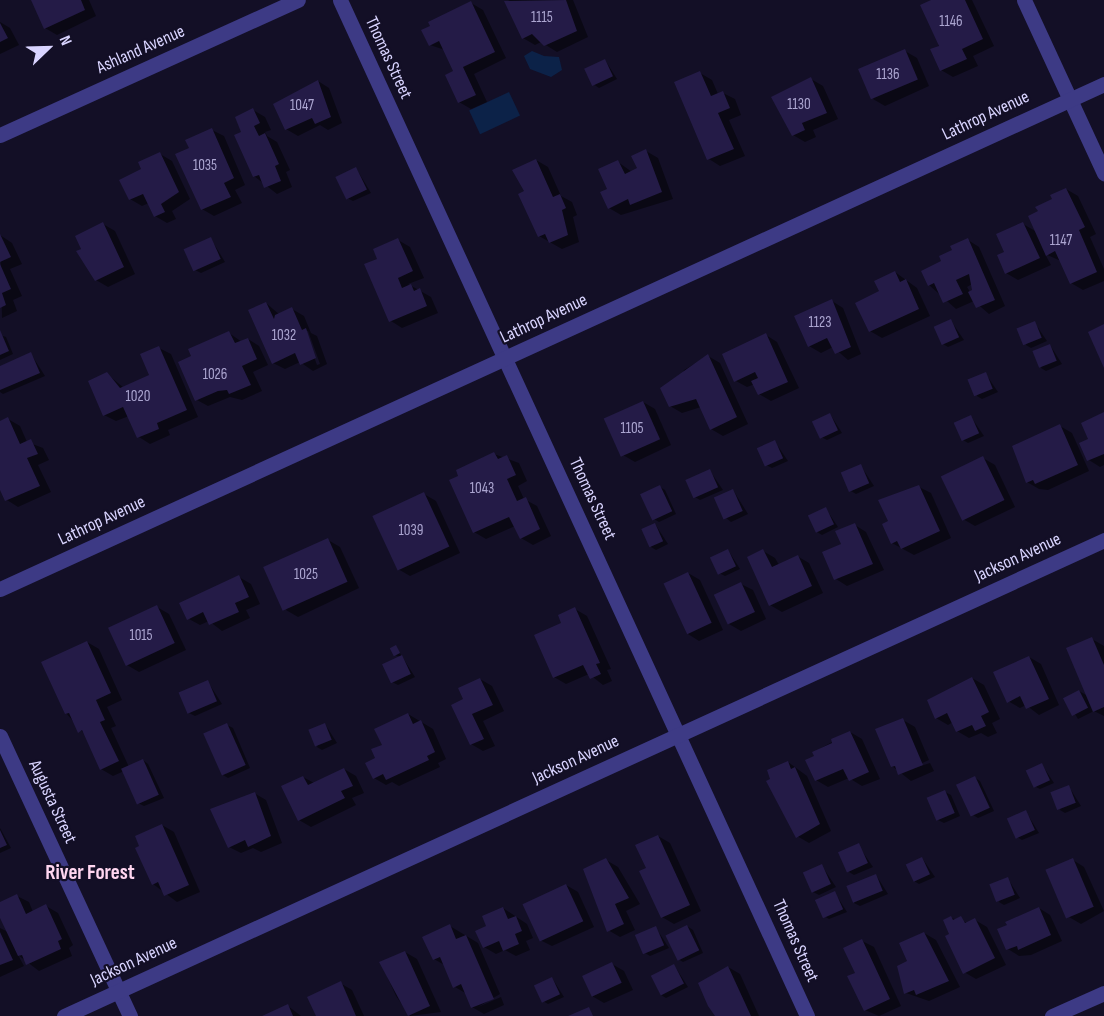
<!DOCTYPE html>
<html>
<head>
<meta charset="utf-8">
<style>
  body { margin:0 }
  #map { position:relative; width:1104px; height:1016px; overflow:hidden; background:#130f26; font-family:"Sofia Sans Condensed",sans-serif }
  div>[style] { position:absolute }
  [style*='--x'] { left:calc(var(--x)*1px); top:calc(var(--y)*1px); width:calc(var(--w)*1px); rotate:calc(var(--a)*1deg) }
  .water>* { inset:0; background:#0c2248; transform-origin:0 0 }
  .shadow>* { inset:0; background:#0007 }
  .building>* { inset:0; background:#241b47; transform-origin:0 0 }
  .minor>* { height:15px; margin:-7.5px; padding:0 7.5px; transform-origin:7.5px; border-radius:7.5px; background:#3d3a85 }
  .tertiary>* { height:15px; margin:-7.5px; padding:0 7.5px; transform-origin:7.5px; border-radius:7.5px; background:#3d3a85 }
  span { translate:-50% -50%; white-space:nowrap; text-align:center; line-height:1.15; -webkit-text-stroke:4.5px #130f26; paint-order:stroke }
  .number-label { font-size:15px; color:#aca6d1 }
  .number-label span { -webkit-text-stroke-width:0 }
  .street-label { font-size:18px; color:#d9d4ff }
  .quarter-label { font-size:21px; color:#ffd6f0; font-weight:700 }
  .north { position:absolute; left:18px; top:18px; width:60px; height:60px; -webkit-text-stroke:4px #130f26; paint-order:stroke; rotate:67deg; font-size:16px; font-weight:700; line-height:24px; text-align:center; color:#d9d4ff }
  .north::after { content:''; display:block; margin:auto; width:21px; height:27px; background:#d9d4ff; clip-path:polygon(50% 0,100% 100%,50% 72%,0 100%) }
</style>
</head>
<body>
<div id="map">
  <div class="water">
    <i style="clip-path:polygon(532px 51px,544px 56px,559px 57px,562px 70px,551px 77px,530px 69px,524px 56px)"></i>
    <i style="left:509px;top:92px;width:26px;height:44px;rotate:65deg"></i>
  </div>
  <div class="shadow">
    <i style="clip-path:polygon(32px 0,89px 0,96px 16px,57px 35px,45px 28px)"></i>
    <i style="clip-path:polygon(510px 0,573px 0,588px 37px,557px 52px,541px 42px,535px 45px,523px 38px,506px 2px)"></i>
    <i style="clip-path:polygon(934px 0,972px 0,994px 46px,973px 56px,978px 66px,953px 77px,941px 70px)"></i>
    <i style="clip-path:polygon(471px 3px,483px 10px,506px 58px,474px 74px,487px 102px,471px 109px,459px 102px,455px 72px,445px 50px,430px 45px)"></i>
    <i style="clip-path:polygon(0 22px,10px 28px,19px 45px,0 54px)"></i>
    <i style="clip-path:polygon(905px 51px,917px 58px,929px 86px,885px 106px,873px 99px)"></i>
    <i style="clip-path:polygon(605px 60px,617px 79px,599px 88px,593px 84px)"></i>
    <i style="clip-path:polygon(700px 73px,712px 80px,718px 94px,723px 93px,735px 99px,741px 115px,729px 120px,745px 156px,720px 166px,709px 159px)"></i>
    <i style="clip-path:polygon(811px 79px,823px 86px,838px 119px,813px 130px,816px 137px,805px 142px,793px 135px)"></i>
    <i style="clip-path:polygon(318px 81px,329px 88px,342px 123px,328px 130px,320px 125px,298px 136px,286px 129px)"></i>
    <i style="clip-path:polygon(253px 110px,265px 117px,271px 130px,265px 132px,267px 136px,277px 142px,290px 170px,286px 172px,292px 187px,277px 194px,254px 176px,243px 133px)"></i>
    <i style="clip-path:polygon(212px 130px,224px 136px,245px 185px,235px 190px,242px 203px,214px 216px,202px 209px,191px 149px)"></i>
    <i style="clip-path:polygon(646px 151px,658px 158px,673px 199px,621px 215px,609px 208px,609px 190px,618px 162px,632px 172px,639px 169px)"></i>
    <i style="clip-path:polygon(160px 154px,172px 161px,190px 199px,172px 211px,176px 219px,167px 223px,155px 216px,149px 203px,142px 206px,130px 199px,121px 181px,143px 170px)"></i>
    <i style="clip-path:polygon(536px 160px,548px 167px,561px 196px,572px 202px,577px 215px,573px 217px,579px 242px,562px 249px,539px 236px,526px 192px)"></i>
    <i style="clip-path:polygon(356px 168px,371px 193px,353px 201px,347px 198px)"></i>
    <i style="clip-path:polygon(1066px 189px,1078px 196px,1096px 234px,1090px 237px,1104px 269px,1104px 281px,1083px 290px,1071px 283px,1061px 261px,1045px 254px,1051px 265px,1018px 280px,1006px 273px,1006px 252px,1023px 224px,1037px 232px,1040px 212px)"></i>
    <i style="clip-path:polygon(103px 224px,115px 231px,135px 274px,108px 287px,96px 280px,78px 252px)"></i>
    <i style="clip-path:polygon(0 235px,12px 243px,22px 264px,10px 269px,22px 296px,13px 300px,17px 311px,2px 318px)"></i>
    <i style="clip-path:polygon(211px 239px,225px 262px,201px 273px,195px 270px)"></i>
    <i style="clip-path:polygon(398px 240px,410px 247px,424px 278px,408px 284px,431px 297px,438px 313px,402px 328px,391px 321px,366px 265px,379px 259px)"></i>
    <i style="clip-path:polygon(evenodd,968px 240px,979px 247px,1005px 306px,989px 314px,974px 301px,956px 309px,929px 285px,944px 262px,968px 240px,972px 284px,974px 291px,970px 292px,967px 287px,972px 284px)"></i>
    <i style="clip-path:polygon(895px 272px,917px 288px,930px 316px,882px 338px,870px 331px,881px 292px)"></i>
    <i style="clip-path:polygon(832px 301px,843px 308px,861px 354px,848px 360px,833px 347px,821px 353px,809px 346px)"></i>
    <i style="clip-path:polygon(evenodd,266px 303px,280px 315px,292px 309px,304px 316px,311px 333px,317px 336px,327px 364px,313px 371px,300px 362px,285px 369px,273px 363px,266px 303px,305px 331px,308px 331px,320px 364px,317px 365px,305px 331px)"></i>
    <i style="clip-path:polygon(951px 321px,964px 340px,948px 347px,943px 344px)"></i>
    <i style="clip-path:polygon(1034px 322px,1047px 341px,1031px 348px,1026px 345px)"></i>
    <i style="clip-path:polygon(229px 333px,242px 342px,248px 339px,259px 346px,268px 365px,253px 372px,262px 391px,242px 400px,230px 397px,208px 406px,197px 400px,193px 357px)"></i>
    <i style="clip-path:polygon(0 335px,6px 337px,13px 354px,0 360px)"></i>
    <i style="clip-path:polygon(766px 335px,777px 342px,799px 388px,771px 401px,759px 394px,755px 384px,747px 387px,736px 381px)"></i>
    <i style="clip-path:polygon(1050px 345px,1062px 364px,1046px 371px,1041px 368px)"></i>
    <i style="clip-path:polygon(159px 348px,171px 354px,198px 417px,168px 430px,170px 435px,150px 444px,139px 437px,129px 416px,116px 421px,104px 415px,107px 374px,124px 388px,151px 376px)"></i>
    <i style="clip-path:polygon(31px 354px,45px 376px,3px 394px,0 392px,0 368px)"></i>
    <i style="clip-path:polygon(708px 356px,720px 363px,748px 424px,723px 436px,711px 429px,701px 407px,682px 413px,670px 406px,684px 370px)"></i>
    <i style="clip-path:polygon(985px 373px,998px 392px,982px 399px,977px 396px)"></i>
    <i style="clip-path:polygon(643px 402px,655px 409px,671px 445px,635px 462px,623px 455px)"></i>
    <i style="clip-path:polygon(830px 414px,842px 433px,827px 440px,821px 437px)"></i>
    <i style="clip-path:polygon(1104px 414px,1104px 465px,1100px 467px,1089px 460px)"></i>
    <i style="clip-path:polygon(971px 417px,984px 436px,968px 443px,963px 440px)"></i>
    <i style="clip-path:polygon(8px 419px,20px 426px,27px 442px,43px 448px,49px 460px,38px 465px,51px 492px,18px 507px,7px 500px,0 487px,0 423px)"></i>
    <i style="clip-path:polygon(1060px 426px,1072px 433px,1089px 471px,1048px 490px,1039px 489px,1027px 482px)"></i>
    <i style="clip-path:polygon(775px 442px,788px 461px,772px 468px,766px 465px)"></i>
    <i style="clip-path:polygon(494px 454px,519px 463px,527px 481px,518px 486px,524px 499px,537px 506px,551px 536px,533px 545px,521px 538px,515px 526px,486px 539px,474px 532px,460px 476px)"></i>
    <i style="clip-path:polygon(983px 458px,995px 465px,1015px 507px,975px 526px,963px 519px)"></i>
    <i style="clip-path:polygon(861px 466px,874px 486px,856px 494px,851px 491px)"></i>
    <i style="clip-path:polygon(710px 471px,723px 490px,700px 500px,695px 497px)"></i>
    <i style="clip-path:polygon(660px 487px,665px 490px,676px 514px,659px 522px,654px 519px)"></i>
    <i style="clip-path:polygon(919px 487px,931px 493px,951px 538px,914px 555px,892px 543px,890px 522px)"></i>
    <i style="clip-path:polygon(733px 490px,748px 514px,731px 522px,726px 518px)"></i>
    <i style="clip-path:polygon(424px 494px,436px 501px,460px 553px,410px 576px,398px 569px)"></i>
    <i style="clip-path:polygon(826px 509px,838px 527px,822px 535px,817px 532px)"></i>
    <i style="clip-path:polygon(655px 524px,668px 544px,656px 550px,651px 547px)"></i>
    <i style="clip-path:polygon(855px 525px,866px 532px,884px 570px,847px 586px,836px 579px,824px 553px,842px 544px)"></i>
    <i style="clip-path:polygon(328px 540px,340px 547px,359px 588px,298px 617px,286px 610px)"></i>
    <i style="clip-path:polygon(728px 550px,740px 569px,725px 576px,719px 573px)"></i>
    <i style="clip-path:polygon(763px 551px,775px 558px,779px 565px,797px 556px,809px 563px,823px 593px,782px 612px,770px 605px)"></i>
    <i style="clip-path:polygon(688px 573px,700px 580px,723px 630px,699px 641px,688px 634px)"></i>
    <i style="clip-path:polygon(239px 577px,251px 584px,260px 604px,246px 610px,250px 618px,222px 631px,209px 621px,200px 625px,189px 619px)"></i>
    <i style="clip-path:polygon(741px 584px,753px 590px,766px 619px,741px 631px,729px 624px)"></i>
    <i style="clip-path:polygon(157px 607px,169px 614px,186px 650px,139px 672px,127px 665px)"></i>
    <i style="clip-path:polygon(575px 609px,587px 616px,611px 669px,607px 670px,612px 681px,603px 685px,589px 674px,566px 684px,554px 677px,563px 624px)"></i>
    <i style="clip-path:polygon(1092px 639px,1104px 646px,1104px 716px,1094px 711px,1078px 719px,1065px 698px,1079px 691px,1088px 696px)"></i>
    <i style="clip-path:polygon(87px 642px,99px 649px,122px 700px,107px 707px,116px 726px,111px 728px,129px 767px,143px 760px,148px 764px,164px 798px,144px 806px,138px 803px,124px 771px,113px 776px,101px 769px,86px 736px,66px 713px)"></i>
    <i style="clip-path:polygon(396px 647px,415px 677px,398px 685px,392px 682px,400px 657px,395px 655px)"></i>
    <i style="clip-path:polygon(1029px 657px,1041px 664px,1059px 705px,1039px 715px,1026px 705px,1020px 708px,1008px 701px)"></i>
    <i style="clip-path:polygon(972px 678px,984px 685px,1000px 719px,992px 723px,997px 733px,988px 737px,981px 733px,969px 738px,957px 731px,953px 722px,948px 725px,936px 718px)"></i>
    <i style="clip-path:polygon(480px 679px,492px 686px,504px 711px,483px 721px,495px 746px,483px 751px,471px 744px,465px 699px)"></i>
    <i style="clip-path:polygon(208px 682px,222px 704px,195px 716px,189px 713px)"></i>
    <i style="clip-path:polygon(408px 714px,433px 729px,446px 759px,438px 763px,440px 767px,399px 786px,392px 782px,386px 785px,374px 778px,377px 758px)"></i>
    <i style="clip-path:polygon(903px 720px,915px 727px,929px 760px,902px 772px,930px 763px,934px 771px,911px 781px,892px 766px)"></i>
    <i style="clip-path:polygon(325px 724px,337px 743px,322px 750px,317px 747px)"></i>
    <i style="clip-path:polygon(227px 725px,233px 728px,250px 768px,228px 778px,223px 775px)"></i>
    <i style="clip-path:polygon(850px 732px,862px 739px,880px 779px,862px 786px,849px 778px,828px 787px,816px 780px,814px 752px)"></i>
    <i style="clip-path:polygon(788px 762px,807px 776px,831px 831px,809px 843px,797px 836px)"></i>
    <i style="clip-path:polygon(1042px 765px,1054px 783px,1040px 789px,1034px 786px)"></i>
    <i style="clip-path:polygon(344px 769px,356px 776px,364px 793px,352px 798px,356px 805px,311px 827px,299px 820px,303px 777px,314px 783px)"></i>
    <i style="clip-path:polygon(975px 778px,980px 781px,994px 811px,978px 818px,973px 815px)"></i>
    <i style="clip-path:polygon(1069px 787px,1081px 806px,1065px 813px,1060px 810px)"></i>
    <i style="clip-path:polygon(945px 792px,951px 795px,960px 816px,944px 823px,938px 820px)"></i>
    <i style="clip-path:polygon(254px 793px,266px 800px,282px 843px,261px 852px,253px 848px,241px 853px,229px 847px)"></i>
    <i style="clip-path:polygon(1026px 812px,1039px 833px,1022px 840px,1017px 837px)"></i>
    <i style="clip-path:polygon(162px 825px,174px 832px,200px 892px,177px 902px,153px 884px)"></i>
    <i style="clip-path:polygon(0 828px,11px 848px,0 853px)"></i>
    <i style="clip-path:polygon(658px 836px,670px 843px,701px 911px,674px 924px,662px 917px,648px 868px)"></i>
    <i style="clip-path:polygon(858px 845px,873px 867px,854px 875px,849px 872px)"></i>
    <i style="clip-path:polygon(922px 858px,935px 877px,919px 884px,914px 881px)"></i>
    <i style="clip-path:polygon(606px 860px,618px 867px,640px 904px,626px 911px,635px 930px,620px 937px,608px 930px,597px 905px,600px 904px)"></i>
    <i style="clip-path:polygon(1073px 860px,1084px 867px,1104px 911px,1081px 924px,1069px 917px)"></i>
    <i style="clip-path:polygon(822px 866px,836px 887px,819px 895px,813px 892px)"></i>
    <i style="clip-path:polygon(876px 875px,888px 894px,860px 906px,854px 903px)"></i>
    <i style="clip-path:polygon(1008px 879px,1020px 898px,1004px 905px,999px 902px)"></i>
    <i style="clip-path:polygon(566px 885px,578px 892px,594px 927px,552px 946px,540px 940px)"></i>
    <i style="clip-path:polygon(835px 893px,847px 912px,829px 919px,824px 916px)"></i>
    <i style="clip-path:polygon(17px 896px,29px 902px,33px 912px,46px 906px,58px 913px,73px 945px,69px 948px,72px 956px,39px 971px,18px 955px,24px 966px,0 977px,0 928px,8px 932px,0 904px)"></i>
    <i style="clip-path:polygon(503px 908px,527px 924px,533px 938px,526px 941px,530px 950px,516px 956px,505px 950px,496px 954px,484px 947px,488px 927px)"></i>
    <i style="clip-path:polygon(1039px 908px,1050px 915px,1062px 941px,1031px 955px,1019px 956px,1008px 949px)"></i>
    <i style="clip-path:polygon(951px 918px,969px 923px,975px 920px,987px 927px,1006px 965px,976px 979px,964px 972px,951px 935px)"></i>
    <i style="clip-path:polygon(450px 926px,478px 943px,500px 994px,478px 1007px,501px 997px,504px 1005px,484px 1014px,472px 1007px,467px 994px,455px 987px,446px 966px,434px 959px)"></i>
    <i style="clip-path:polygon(687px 926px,693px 930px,703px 953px,683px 962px,678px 959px)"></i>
    <i style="clip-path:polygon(656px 928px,669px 948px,650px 956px,645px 953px)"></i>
    <i style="clip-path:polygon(924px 933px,936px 940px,960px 987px,929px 1001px,906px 993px,899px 967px,909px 962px)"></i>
    <i style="clip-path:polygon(862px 941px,874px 947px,901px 1006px,879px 1016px,865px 1010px,857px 974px)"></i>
    <i style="clip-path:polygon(405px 952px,417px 959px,441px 1012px,410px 1016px,396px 996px,381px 963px)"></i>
    <i style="clip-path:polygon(612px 964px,624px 971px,633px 990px,604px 1003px,592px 996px)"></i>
    <i style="clip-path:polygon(674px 965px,688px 987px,666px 998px,661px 995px)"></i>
    <i style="clip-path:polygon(728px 967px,740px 974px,759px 1016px,719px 1016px)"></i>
    <i style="clip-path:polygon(552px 978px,564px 997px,548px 1004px,543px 1001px)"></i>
    <i style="clip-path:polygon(340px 983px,352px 990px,364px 1016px,317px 1016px)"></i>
    <i style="clip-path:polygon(288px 1006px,301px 1016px,270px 1016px)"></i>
  </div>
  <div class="building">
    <i style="clip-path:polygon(31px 0,81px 0,85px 10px,44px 29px)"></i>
    <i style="clip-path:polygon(566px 0,577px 31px,544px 46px,532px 34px,522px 39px,504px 1px)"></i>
    <i style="clip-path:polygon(931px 0,965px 0,983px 39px,962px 49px,967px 59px,940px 71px,930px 49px,939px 46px,920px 5px)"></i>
    <i style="clip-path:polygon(471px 1px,495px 52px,463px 67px,476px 95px,458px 103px,445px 75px,453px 71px,439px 41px,429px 46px,421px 30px,430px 26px,428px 22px)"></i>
    <i style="clip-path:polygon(0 23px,8px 38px,0 42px)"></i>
    <i style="left:905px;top:49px;width:33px;height:51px;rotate:67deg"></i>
    <i style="left:605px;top:59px;width:19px;height:23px;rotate:65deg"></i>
    <i style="clip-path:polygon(700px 71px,711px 96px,723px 91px,730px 108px,718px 113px,734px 149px,707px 160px,674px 82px)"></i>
    <i style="clip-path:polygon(811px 77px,827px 113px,802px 123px,805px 130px,792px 136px,771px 97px)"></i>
    <i style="clip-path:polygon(318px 80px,331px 117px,315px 124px,312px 118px,285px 130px,273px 104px)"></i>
    <i style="clip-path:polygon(253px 108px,260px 123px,254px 126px,259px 136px,265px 133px,279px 164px,275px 166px,281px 181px,264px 188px,259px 175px,253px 177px,234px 135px,241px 132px,235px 117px)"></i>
    <i style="clip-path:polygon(212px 128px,234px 178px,224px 183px,231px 197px,201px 210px,175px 154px,189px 148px,185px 140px)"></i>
    <i style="clip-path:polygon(646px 149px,662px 192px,630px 205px,628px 199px,608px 209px,600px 192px,607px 189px,598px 169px,618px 160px,625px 174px,637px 168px,631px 156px)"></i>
    <i style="clip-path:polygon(160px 152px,179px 192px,161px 204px,165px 212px,154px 217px,143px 194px,129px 200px,119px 180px,141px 169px,138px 162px)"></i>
    <i style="clip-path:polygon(536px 159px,553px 197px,560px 194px,566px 208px,562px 210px,568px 235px,549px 243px,545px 234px,538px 237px,518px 194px,524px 191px,512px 170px)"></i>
    <i style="left:356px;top:167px;width:25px;height:23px;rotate:64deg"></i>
    <i style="clip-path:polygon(1066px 188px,1085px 227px,1079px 230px,1097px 272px,1070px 284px,1055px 251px,1046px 256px,1028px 216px,1038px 211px,1035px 207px,1052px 199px,1050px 195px)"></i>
    <i style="clip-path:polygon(103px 222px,124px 267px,95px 281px,76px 251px,81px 249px,75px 236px)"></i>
    <i style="clip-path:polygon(1023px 222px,1040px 258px,1005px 274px,997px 255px,1004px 252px,996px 234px)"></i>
    <i style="clip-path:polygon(0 234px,11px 257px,0 262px)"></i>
    <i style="left:211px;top:237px;width:24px;height:30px;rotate:66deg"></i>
    <i style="clip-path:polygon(398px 238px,413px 271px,398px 278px,402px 288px,411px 284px,414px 291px,420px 288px,427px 306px,389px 322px,364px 264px,377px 259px,373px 249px)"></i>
    <i style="clip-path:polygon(968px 238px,995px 300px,976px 308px,968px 292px,972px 290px,969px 274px,956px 280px,963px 294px,943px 303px,934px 283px,928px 286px,921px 271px,941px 261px,939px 256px,952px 250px,950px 246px)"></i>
    <i style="clip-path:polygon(0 264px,11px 289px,2px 293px,6px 305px,0 308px)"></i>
    <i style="clip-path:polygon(895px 271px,900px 282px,906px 279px,919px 309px,869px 332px,855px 303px,879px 291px,874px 281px)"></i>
    <i style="clip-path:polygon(832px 299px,851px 347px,835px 354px,827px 338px,808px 347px,794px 316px)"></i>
    <i style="clip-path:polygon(266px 302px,274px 319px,275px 315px,292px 307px,302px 330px,306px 328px,316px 358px,300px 365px,295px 353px,272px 364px,248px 310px)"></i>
    <i style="left:951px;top:319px;width:20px;height:19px;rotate:66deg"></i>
    <i style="left:1035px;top:321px;width:18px;height:20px;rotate:68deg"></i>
    <i style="clip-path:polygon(1104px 324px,1104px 368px,1088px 332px)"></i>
    <i style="clip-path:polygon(0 330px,9px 351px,0 355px)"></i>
    <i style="clip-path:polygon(229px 331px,235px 343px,248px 338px,257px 359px,242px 366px,251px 385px,229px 394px,227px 390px,218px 391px,195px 401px,178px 362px,191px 356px,188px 349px)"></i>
    <i style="clip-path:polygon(766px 333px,788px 382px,758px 395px,751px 381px,758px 378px,755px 372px,734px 382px,722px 354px)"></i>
    <i style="left:1050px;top:344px;width:18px;height:19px;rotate:68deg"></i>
    <i style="clip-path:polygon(159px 346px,187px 410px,157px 423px,159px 429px,137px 438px,123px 407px,103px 416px,88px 381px,107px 372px,120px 388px,149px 375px,140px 354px)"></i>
    <i style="clip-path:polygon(31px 352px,40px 373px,0 390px,0 366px)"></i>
    <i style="clip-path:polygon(708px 354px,737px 417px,710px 430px,696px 399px,669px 407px,660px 388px)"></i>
    <i style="left:986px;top:372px;width:18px;height:20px;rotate:68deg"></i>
    <i style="left:643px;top:401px;width:42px;height:43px;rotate:66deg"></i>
    <i style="clip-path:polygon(1104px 412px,1104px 454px,1087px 461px,1079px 443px,1088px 439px,1081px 423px)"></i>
    <i style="left:830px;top:413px;width:19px;height:20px;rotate:65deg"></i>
    <i style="left:971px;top:415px;width:20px;height:19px;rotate:66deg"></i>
    <i style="clip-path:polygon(8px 417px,20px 444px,31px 439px,38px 454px,27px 458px,40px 486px,5px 501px,0 490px,0 421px)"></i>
    <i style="clip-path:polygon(1060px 424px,1078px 465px,1035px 484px,1033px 480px,1026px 483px,1012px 446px)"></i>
    <i style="left:775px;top:440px;width:20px;height:20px;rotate:66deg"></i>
    <i style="clip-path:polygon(494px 452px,498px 459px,507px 455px,516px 475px,507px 479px,517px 501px,526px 497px,540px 529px,520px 539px,509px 517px,473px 533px,449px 480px,458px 476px,456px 470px)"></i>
    <i style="left:983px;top:456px;width:49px;height:47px;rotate:64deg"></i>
    <i style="left:861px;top:464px;width:21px;height:22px;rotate:67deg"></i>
    <i style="left:710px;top:469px;width:20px;height:27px;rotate:66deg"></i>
    <i style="left:660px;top:485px;width:29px;height:22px;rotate:65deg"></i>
    <i style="clip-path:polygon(919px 485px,940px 531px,901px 549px,897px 541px,891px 544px,882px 524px,888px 521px,878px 500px)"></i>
    <i style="left:733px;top:489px;width:24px;height:21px;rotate:66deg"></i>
    <i style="left:424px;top:492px;width:60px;height:57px;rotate:65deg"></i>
    <i style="left:826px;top:507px;width:19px;height:20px;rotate:65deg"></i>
    <i style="left:655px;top:523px;width:20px;height:15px;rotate:66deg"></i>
    <i style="clip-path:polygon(855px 523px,873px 564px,834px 580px,822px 552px,841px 544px,835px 531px)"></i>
    <i style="left:328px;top:538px;width:48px;height:71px;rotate:66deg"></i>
    <i style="left:728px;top:549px;width:19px;height:20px;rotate:65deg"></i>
    <i style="clip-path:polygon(763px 549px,772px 567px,798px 555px,812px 586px,769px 606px,747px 557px)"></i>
    <i style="left:688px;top:572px;width:56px;height:27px;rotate:65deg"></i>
    <i style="clip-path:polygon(239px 575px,249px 597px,235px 603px,239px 612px,209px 625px,203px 612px,187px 620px,179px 603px)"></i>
    <i style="left:741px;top:582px;width:33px;height:30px;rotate:65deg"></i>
    <i style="left:157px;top:605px;width:42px;height:54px;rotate:65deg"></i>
    <i style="clip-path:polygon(575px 607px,600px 663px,596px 664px,601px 674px,590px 679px,583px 665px,553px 678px,534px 635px,561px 623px,558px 615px)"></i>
    <i style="clip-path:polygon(1092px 637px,1104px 665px,1104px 707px,1093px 712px,1066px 648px)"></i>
    <i style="clip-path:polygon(87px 641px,111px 693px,96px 700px,105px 720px,100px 722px,119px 761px,100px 770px,82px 730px,78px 733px,69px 713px,65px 714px,41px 662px)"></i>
    <i style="left:396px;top:645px;width:9px;height:7px;rotate:63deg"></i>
    <i style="left:402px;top:655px;width:21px;height:22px;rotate:65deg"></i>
    <i style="clip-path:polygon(1029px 656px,1049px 699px,1026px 709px,1020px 696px,1007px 703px,993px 672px)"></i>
    <i style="clip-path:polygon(972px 677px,989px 712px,981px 716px,986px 726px,975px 731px,972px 725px,956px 732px,947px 713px,935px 719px,927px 700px)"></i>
    <i style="clip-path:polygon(480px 678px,493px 705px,472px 714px,484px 739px,470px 745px,451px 705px,463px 699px,458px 688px)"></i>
    <i style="left:208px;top:680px;width:23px;height:32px;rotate:67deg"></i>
    <i style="left:1079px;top:690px;width:20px;height:18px;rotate:63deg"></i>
    <i style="clip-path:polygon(408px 713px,413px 724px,421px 720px,435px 752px,427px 756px,429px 760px,386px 780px,383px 774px,373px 779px,365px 763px,375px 758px,371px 749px,382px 745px,374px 729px)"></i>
    <i style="clip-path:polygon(903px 718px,923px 765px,898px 775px,895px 766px,891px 767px,875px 729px)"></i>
    <i style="left:227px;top:723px;width:46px;height:26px;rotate:66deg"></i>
    <i style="left:325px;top:723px;width:18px;height:18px;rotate:68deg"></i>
    <i style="clip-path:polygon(850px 731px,869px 772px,849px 781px,843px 769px,815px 781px,805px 760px,814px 756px,812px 752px,832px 743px,831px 739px)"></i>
    <i style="left:143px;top:759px;width:39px;height:24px;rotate:66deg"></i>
    <i style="clip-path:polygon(788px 761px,791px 769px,795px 767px,820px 824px,796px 838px,766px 781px,770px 779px,767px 770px)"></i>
    <i style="left:1042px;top:763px;width:19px;height:18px;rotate:65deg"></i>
    <i style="clip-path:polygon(344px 768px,353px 786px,341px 791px,345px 798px,298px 821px,281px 786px,303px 776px,308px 785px)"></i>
    <i style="left:975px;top:776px;width:35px;height:21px;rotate:65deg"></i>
    <i style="left:1069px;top:785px;width:19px;height:20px;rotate:69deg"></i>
    <i style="left:945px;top:790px;width:25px;height:20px;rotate:67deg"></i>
    <i style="clip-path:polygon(255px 792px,271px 836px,248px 847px,245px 840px,228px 848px,210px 809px)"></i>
    <i style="left:1026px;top:810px;width:22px;height:21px;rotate:66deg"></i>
    <i style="clip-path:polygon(162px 824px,189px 885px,164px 896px,158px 882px,152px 885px,135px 848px,139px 846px,135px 836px)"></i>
    <i style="clip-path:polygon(0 830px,7px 845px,0 848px)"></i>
    <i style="clip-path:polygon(658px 835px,690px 905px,661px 918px,639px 871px,646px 868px,635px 845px)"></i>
    <i style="left:859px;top:843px;width:22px;height:23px;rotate:66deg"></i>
    <i style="left:922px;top:857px;width:19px;height:18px;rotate:65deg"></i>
    <i style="clip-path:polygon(606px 858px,629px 898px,615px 904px,624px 924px,607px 932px,583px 869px)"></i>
    <i style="left:1073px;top:858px;width:53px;height:30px;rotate:67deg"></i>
    <i style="left:822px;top:864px;width:22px;height:21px;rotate:66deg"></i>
    <i style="left:876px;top:874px;width:18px;height:32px;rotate:68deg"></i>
    <i style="left:1008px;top:877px;width:19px;height:20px;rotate:69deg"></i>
    <i style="left:566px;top:884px;width:41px;height:48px;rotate:65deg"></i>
    <i style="left:835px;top:891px;width:20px;height:22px;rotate:66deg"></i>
    <i style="clip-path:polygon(17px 894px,26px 914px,46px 904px,62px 939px,58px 941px,61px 949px,26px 965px,22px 955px,18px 956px,0 918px,0 902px)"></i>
    <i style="clip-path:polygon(503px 907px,508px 919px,516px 916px,522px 931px,515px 934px,519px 944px,503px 951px,499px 941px,483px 948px,475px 931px,486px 926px,482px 916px)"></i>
    <i style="clip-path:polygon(1039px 907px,1051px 935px,1018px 950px,1017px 946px,1006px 950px,997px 929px,1007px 925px,1005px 922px)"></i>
    <i style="clip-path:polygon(951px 916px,953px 920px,961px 916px,965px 923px,975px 918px,995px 958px,963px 974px,945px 936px,949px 934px,943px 920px)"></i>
    <i style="clip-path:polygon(450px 924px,456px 939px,466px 935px,494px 999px,471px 1008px,461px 984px,453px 988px,440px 957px,433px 960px,422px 937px)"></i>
    <i style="left:687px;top:925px;width:28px;height:24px;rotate:64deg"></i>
    <i style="left:656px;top:926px;width:21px;height:23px;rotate:67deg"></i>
    <i style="clip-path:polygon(0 932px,13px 960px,0 965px)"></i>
    <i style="clip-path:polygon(924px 932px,949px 981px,916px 995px,914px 990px,904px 994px,897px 966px,907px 961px,899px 943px)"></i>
    <i style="clip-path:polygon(862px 939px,890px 999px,864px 1011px,847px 976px,855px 973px,843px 948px)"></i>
    <i style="clip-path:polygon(405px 951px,430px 1006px,408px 1016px,379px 962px)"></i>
    <i style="left:612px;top:962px;width:23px;height:33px;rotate:65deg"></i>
    <i style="left:674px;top:964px;width:22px;height:26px;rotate:63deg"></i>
    <i style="clip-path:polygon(728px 966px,751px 1016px,715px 1016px,708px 1006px,698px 983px)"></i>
    <i style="left:552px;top:977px;width:19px;height:20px;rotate:65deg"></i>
    <i style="clip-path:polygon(341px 981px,356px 1016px,316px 1016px,307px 997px)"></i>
    <i style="clip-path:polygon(288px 1004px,293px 1016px,262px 1016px)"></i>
    <i style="clip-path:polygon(589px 1007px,593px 1016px,568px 1016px)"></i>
  </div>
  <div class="minor">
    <i style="--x:340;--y:0;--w:1118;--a:65.31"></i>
    <i style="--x:0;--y:135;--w:327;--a:-24.4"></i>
    <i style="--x:0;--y:736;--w:309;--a:65.1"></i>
    <i style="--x:64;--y:1016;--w:1144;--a:-24.59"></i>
    <i style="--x:1052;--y:1016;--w:57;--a:-23.9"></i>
  </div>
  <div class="tertiary">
    <i style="--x:1024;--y:0;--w:191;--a:65.2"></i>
    <i style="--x:0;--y:589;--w:1214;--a:-24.58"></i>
  </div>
  <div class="number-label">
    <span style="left:542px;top:18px">1115</span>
    <span style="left:951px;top:22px">1146</span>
    <span style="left:888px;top:75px">1136</span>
    <span style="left:799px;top:105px">1130</span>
    <span style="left:302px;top:106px">1047</span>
    <span style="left:205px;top:166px">1035</span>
    <span style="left:1061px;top:241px">1147</span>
    <span style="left:820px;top:323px">1123</span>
    <span style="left:284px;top:336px">1032</span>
    <span style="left:215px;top:375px">1026</span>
    <span style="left:138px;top:397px">1020</span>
    <span style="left:632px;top:429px">1105</span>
    <span style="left:482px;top:489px">1043</span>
    <span style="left:411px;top:531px">1039</span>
    <span style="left:306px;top:575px">1025</span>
    <span style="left:141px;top:636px">1015</span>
  </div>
  <div class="street-label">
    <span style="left:141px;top:50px;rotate:-24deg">Ashland Avenue</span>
    <span style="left:388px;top:58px;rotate:65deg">Thomas Street</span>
    <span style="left:986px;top:116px;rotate:-25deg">Lathrop Avenue</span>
    <span style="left:544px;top:319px;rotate:-25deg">Lathrop Avenue</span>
    <span style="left:592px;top:499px;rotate:65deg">Thomas Street</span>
    <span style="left:102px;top:521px;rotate:-25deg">Lathrop Avenue</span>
    <span style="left:1018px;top:558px;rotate:-25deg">Jackson Avenue</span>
    <span style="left:576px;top:760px;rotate:-25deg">Jackson Avenue</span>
    <span style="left:52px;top:802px;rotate:65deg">Augusta Street</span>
    <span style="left:795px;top:941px;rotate:66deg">Thomas Street</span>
    <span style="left:134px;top:962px;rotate:-25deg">Jackson Avenue</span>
  </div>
  <div class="quarter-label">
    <span style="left:90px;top:873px">River Forest</span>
  </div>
  <div class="north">N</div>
</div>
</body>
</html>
